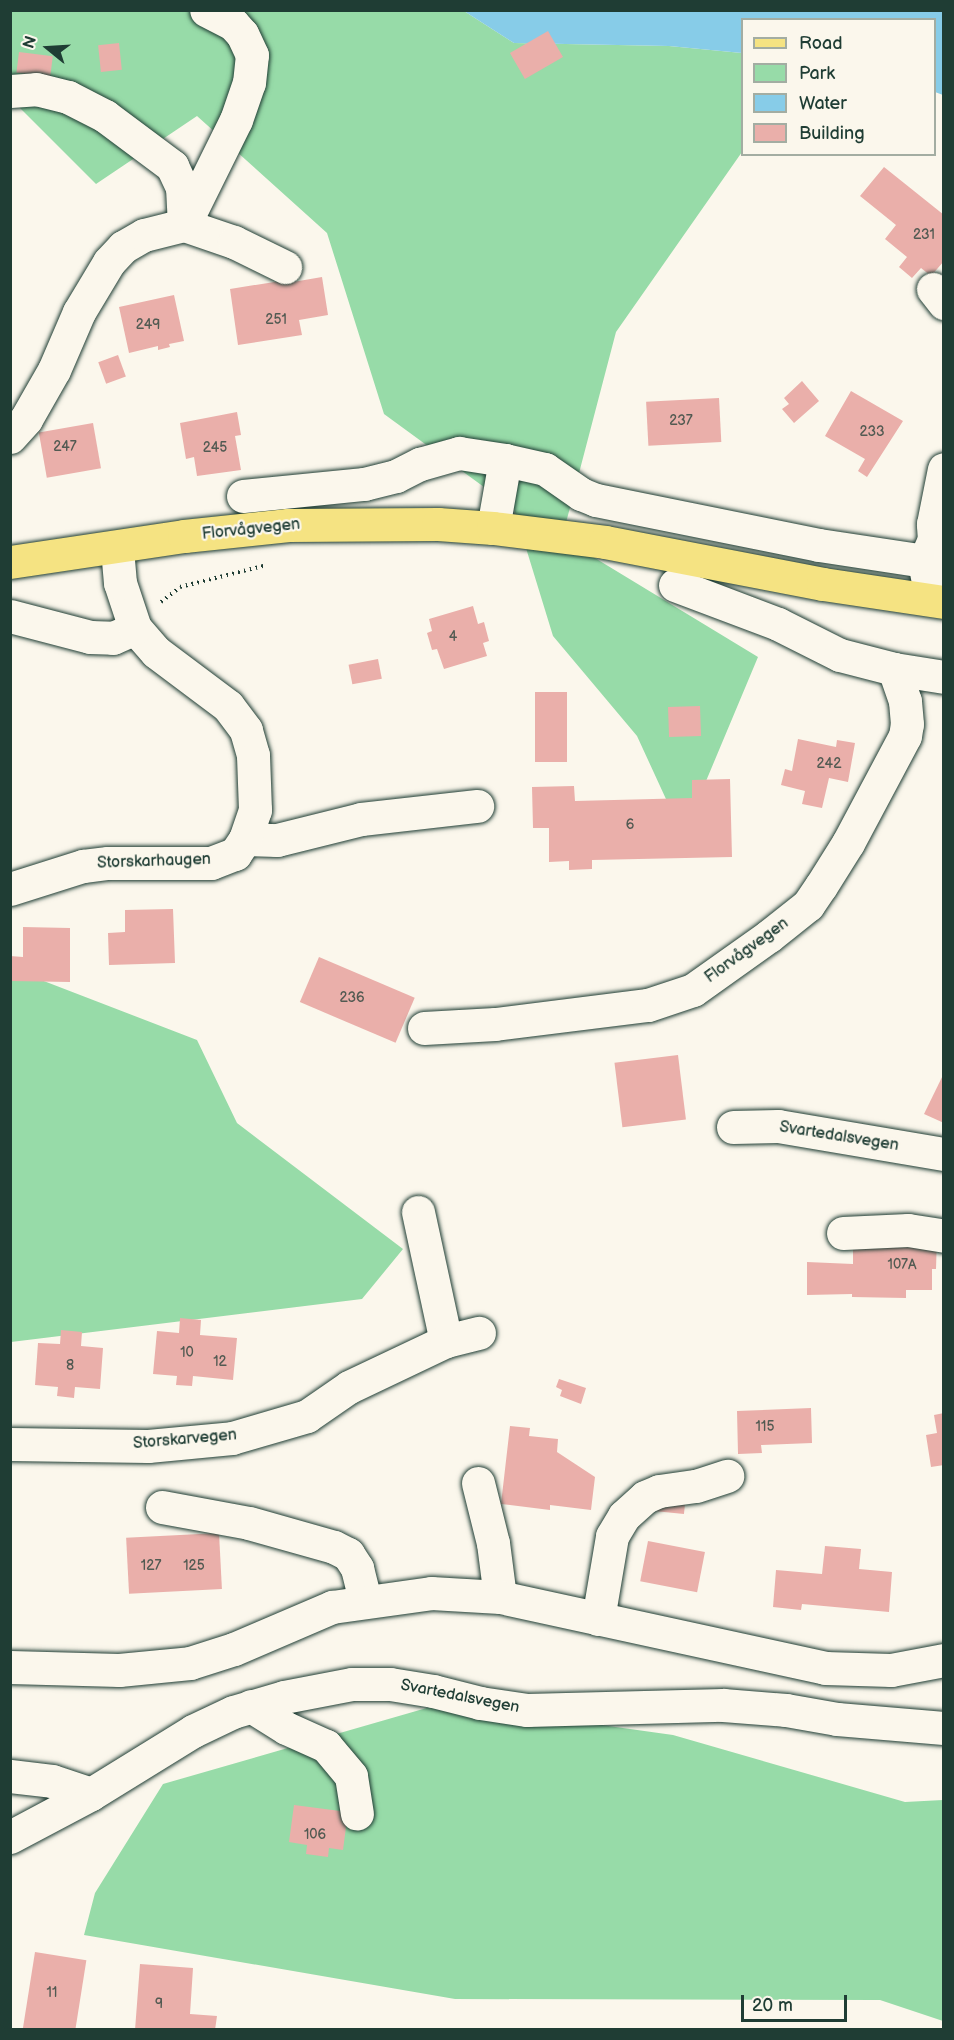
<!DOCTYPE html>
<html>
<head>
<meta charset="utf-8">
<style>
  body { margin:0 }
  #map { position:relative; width:954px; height:2040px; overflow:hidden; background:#fbf7ec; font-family:"Balsamiq Sans",sans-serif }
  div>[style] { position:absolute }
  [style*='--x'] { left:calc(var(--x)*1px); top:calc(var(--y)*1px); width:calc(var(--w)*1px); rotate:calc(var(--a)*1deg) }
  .green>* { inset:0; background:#97dba8 }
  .water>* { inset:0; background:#87cce8 }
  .building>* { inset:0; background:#eaafaa; transform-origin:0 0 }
  .path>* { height:4px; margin-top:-2px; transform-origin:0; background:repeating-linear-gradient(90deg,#1f3d34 0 1.5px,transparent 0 6px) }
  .roads { filter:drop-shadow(0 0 2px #1f3d34) drop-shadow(0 0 2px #1f3d34) }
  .minor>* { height:33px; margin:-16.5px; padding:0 16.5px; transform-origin:16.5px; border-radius:16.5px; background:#fbf7ec }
  .major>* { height:33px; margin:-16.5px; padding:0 16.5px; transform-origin:16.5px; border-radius:16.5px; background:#f5e382 }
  span { translate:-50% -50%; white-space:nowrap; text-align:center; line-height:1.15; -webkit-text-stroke:4.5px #fbf7ec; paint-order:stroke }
  .number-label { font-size:14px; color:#525a52 }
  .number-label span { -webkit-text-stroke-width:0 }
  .street-label { font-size:16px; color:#1f3d34 }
  .frame { position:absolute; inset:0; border:12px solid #1f3d34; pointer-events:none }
  .legend { position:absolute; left:741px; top:18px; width:195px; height:138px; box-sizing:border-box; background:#fbf7ec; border:2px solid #a3ada2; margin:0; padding:8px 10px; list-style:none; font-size:18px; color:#1f3d34 }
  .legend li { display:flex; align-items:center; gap:12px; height:30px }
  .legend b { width:30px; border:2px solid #a3ada2 }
  .north { position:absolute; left:18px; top:18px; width:60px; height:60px; -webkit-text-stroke:4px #fbf7ec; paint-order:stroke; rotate:288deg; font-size:16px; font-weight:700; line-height:24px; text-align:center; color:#1f3d34 }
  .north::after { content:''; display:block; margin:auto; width:21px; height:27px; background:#1f3d34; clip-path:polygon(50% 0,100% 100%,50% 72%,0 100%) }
  .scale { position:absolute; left:741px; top:1995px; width:106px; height:27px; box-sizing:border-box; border:3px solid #1f3d34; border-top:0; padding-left:8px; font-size:18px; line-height:21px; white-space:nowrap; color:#1f3d34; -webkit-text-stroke:4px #fbf7ec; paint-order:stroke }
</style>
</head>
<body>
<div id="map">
  <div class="green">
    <i style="clip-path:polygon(10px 11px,464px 11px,514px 43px,669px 46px,742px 53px,742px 152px,616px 332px,562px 538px,758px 657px,683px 836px,637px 736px,553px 636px,514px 509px,384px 414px,327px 233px,197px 116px,96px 184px,11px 99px)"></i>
    <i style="clip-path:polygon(10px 968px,197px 1040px,237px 1123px,403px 1249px,362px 1299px,11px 1342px)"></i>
    <i style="clip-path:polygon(444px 1703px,673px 1735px,905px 1802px,943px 1800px,943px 2021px,880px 2000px,455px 1999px,84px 1935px,95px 1893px,163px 1784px)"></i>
  </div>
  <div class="water">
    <i style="clip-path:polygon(464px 11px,943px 11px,943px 95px,935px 92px,934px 20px,742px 20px,742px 53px,669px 46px,514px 43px)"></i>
  </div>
  <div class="building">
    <i style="left:548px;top:31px;width:30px;height:44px;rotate:60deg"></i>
    <i style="left:119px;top:43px;width:27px;height:21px;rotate:84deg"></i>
    <i style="left:19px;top:52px;width:34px;height:21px;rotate:7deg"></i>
    <i style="clip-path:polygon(884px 167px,944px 215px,944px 261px,931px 276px,921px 268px,912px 278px,899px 267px,907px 257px,885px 239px,896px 225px,860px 196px)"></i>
    <i style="clip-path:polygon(322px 277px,328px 315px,299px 320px,302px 335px,238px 345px,230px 289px,293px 279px,293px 282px)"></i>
    <i style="clip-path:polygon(174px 295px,184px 341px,169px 344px,170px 347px,158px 350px,158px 346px,129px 353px,119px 307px)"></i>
    <i style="left:118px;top:355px;width:23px;height:21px;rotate:70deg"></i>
    <i style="clip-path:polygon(802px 381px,819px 401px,794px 423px,782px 409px,789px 404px,784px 398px)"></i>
    <i style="clip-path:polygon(851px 391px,903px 421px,867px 477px,858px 471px,865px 459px,825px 436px)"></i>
    <i style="left:719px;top:398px;width:44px;height:73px;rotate:87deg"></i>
    <i style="clip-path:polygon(237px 412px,241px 435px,235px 436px,241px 470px,197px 476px,194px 457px,186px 459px,180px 423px)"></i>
    <i style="left:93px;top:423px;width:46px;height:55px;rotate:80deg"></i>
    <i style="clip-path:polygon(473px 606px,478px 624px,484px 622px,489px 641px,483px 643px,487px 656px,444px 669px,437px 649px,432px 650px,427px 633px,432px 631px,429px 619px)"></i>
    <i style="left:378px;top:659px;width:20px;height:30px;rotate:79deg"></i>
    <i style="left:535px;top:692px;width:32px;height:70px"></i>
    <i style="left:700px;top:706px;width:30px;height:32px;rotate:88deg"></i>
    <i style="clip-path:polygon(798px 739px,836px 747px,837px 740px,855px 743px,848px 782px,829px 778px,822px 808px,802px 804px,805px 791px,781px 785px,785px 769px,792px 771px)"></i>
    <i style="clip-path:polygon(730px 779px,732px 857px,592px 860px,592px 869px,569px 870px,569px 861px,549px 862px,549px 828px,533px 828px,532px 787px,574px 786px,575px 801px,692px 798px,692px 780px)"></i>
    <i style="clip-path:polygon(173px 909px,175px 963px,109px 965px,108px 933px,125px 932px,125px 910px)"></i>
    <i style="clip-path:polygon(23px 927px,70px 928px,70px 982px,10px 981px,10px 956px,23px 957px)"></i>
    <i style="left:319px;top:957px;width:104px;height:49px;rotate:23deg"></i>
    <i style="left:678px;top:1055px;width:65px;height:64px;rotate:83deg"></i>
    <i style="clip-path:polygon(944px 1073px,944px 1123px,924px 1114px)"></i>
    <i style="clip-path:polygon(853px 1236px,937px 1237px,936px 1269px,932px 1269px,932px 1290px,906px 1290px,906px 1298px,852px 1297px,852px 1294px,807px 1295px,807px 1262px,853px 1264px)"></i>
    <i style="clip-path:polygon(180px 1318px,201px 1320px,200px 1335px,237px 1338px,233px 1380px,193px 1376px,192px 1386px,176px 1385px,177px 1376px,153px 1374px,157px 1331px,179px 1333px)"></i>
    <i style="clip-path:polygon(61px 1330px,82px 1332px,81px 1346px,103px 1348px,100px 1389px,75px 1387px,74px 1398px,57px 1396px,58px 1387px,35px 1385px,38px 1343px,60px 1344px)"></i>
    <i style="clip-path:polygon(559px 1379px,586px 1388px,581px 1404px,560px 1396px,562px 1390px,556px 1387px)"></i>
    <i style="clip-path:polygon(811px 1408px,812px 1443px,761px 1445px,762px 1453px,738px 1454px,737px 1411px)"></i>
    <i style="clip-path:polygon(944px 1413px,944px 1465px,931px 1467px,926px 1435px,937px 1433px,934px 1415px)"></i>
    <i style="clip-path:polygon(510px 1426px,530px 1428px,529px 1436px,558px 1439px,557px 1452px,595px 1477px,591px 1510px,550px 1505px,550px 1510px,501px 1504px)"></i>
    <i style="left:656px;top:1493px;width:30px;height:18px;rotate:6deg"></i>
    <i style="left:219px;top:1533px;width:56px;height:93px;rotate:87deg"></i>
    <i style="left:648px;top:1541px;width:58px;height:41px;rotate:11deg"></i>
    <i style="clip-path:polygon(825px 1546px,861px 1549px,859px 1569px,892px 1572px,889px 1612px,802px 1604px,801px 1610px,773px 1607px,776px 1570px,822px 1574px)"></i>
    <i style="clip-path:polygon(294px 1805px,348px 1812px,343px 1850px,329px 1848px,328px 1857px,306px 1854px,307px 1845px,289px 1842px)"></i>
    <i style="left:35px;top:1952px;width:52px;height:79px;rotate:9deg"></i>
    <i style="clip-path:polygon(140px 1964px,193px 1968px,190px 2014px,217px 2016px,215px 2030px,135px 2030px)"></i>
  </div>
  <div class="path">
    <i style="--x:161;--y:602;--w:24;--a:-38"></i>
    <i style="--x:180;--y:587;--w:86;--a:-14.2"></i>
  </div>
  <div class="roads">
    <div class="minor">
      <i style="--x:10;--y:91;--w:26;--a:-4"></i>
      <i style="--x:36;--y:89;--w:33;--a:14"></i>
      <i style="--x:68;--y:97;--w:42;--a:27.2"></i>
      <i style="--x:105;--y:116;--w:84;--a:36.7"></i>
      <i style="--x:172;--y:166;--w:23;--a:65"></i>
      <i style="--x:182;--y:187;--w:38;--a:87"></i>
      <i style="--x:184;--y:225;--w:53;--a:18.8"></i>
      <i style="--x:234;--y:242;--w:57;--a:26.1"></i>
      <i style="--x:933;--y:289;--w:18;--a:52"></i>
      <i style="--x:10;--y:437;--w:24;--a:-48"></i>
      <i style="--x:26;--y:419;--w:56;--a:-60.3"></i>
      <i style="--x:54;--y:370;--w:63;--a:-66.7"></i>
      <i style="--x:79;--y:312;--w:58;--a:-59"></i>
      <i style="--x:109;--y:262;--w:21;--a:-47"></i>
      <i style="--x:123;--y:247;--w:24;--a:-30"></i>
      <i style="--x:144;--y:235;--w:41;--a:-14"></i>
      <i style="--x:184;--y:225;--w:117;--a:-63.7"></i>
      <i style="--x:236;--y:120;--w:39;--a:-71"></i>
      <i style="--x:249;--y:83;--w:28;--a:-84"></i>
      <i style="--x:252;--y:55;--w:23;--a:-115"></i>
      <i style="--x:242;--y:34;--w:13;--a:-132"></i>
      <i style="--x:233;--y:24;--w:30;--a:-153"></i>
      <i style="--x:243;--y:496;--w:122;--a:-5.7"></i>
      <i style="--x:364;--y:484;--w:33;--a:-14"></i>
      <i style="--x:396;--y:476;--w:27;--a:-27"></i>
      <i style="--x:420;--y:464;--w:41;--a:-15.8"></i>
      <i style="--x:459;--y:453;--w:47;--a:8.7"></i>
      <i style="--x:493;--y:528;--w:69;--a:-80"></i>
      <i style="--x:505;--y:460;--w:41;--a:12.7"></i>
      <i style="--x:545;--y:469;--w:44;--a:34.8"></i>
      <i style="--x:581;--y:494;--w:16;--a:22"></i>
      <i style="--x:596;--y:500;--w:227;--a:11.4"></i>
      <i style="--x:819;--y:545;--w:126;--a:8.6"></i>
      <i style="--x:928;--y:582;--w:20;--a:-101"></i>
      <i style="--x:924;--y:562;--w:24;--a:-66"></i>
      <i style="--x:934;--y:540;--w:16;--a:-94"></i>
      <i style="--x:933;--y:524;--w:56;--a:-78.7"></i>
      <i style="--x:675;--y:585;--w:110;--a:20.7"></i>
      <i style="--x:778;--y:624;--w:69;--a:26.6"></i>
      <i style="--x:840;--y:655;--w:56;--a:14.5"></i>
      <i style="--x:894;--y:669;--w:51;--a:9.1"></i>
      <i style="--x:10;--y:616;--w:83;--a:14.7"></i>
      <i style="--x:90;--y:637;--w:23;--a:2"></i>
      <i style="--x:113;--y:638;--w:24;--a:-24"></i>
      <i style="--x:245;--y:839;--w:32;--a:2"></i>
      <i style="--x:277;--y:840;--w:87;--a:-14"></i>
      <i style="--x:361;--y:819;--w:117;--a:-6.4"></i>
      <i style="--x:10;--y:889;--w:77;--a:-17.5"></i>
      <i style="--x:83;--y:866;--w:25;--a:-7"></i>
      <i style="--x:108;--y:863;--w:103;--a:0"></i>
      <i style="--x:211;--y:863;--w:26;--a:-21"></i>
      <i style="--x:235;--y:854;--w:18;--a:-56"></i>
      <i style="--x:245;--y:839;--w:31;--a:-71"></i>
      <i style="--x:255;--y:810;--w:55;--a:-92.1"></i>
      <i style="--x:253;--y:755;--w:26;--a:-106"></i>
      <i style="--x:246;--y:730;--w:30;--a:-127"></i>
      <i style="--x:228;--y:706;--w:90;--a:-143.1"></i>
      <i style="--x:156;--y:652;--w:32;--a:-131"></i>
      <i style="--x:135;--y:628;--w:47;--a:-108.4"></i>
      <i style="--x:120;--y:583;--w:36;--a:-95"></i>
      <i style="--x:424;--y:1028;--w:71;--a:-3.2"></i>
      <i style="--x:495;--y:1024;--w:154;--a:-7.1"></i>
      <i style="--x:648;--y:1005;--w:47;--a:-18.4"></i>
      <i style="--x:693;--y:990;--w:93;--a:-35.4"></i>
      <i style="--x:769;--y:936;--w:50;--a:-38.5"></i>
      <i style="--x:808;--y:905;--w:23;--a:-56"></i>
      <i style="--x:821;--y:886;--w:51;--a:-57.9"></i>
      <i style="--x:848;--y:843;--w:121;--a:-62"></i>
      <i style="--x:905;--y:736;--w:12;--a:-81"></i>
      <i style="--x:907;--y:724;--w:23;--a:-95"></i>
      <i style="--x:905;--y:701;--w:34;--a:-109"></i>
      <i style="--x:733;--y:1127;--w:45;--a:-1.3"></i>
      <i style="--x:778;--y:1126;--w:168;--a:9.6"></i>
      <i style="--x:418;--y:1212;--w:132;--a:77.8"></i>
      <i style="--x:843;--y:1233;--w:65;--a:-2.6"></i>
      <i style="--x:908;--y:1230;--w:36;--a:9"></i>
      <i style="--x:10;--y:1444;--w:138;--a:0.8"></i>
      <i style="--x:148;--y:1446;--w:84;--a:-5.4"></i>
      <i style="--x:232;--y:1438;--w:78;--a:-16.3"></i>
      <i style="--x:307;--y:1416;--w:51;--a:-34.6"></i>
      <i style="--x:349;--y:1387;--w:107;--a:-25.4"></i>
      <i style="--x:446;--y:1341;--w:34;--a:-14"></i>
      <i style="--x:478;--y:1483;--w:62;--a:76"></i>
      <i style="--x:493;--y:1543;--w:54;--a:82.6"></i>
      <i style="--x:162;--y:1507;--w:88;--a:10.4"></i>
      <i style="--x:249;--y:1523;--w:88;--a:15.8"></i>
      <i style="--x:334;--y:1547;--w:16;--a:27"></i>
      <i style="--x:348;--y:1554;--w:17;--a:57"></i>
      <i style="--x:357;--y:1568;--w:34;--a:76"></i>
      <i style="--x:598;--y:1619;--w:84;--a:-80.4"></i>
      <i style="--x:612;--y:1536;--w:23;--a:-59"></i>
      <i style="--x:624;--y:1516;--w:28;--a:-42"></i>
      <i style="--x:645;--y:1497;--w:15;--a:-23"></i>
      <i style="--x:659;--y:1491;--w:37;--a:-8"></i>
      <i style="--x:696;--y:1486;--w:33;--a:-18"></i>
      <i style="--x:10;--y:1667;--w:109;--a:1.6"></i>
      <i style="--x:119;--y:1670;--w:71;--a:-5.6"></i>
      <i style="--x:190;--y:1663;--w:46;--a:-17.7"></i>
      <i style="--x:234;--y:1649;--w:107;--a:-23.2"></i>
      <i style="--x:332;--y:1607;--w:100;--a:-8"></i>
      <i style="--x:431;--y:1593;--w:69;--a:3.3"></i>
      <i style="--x:500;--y:1597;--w:333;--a:12.3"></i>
      <i style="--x:825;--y:1668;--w:66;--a:1.7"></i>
      <i style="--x:891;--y:1670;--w:54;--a:-10.7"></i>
      <i style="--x:251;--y:1706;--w:41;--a:32.2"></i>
      <i style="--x:286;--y:1728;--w:44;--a:24.2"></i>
      <i style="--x:326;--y:1746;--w:39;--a:50"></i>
      <i style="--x:351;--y:1776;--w:38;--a:81"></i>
      <i style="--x:10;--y:1776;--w:42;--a:6.8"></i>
      <i style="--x:52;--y:1781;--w:41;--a:18.4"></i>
      <i style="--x:10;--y:1837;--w:92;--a:-28"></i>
      <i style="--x:91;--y:1794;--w:120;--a:-31.7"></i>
      <i style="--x:193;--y:1731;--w:44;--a:-25.4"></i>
      <i style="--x:233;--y:1712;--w:53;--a:-16.4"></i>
      <i style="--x:284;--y:1697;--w:69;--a:-10.8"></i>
      <i style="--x:352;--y:1684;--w:38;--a:0"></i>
      <i style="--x:390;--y:1684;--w:44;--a:9.2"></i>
      <i style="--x:433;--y:1691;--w:49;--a:14.3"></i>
      <i style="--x:480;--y:1703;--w:48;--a:8.5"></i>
      <i style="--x:527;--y:1710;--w:196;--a:-1.5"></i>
      <i style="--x:723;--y:1705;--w:63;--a:4.5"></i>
      <i style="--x:786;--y:1710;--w:52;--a:10"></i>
      <i style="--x:837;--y:1719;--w:107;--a:4.8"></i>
    </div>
    <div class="major">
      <i style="--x:10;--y:562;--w:176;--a:-8.5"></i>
      <i style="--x:184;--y:536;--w:105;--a:-6"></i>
      <i style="--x:288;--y:525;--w:150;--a:-0.4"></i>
      <i style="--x:438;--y:524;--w:55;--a:4.2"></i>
      <i style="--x:493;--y:528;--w:113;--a:7.1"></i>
      <i style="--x:605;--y:542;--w:222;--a:10.9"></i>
      <i style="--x:823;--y:584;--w:122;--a:8.5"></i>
    </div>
  </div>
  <div class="number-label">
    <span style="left:924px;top:235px">231</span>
    <span style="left:276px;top:320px">251</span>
    <span style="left:148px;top:325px">249</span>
    <span style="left:681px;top:421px">237</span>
    <span style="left:872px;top:432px">233</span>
    <span style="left:65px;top:447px">247</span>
    <span style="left:215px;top:448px">245</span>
    <span style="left:453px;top:637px">4</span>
    <span style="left:829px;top:764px">242</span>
    <span style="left:630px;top:825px">6</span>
    <span style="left:352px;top:998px">236</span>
    <span style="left:902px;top:1265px">107A</span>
    <span style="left:187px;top:1353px">10</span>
    <span style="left:220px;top:1362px">12</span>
    <span style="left:70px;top:1366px">8</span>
    <span style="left:765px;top:1427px">115</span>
    <span style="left:151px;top:1566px">127</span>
    <span style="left:194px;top:1566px">125</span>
    <span style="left:315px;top:1835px">106</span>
    <span style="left:52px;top:1993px">11</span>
    <span style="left:159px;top:2004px">9</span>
  </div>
  <div class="street-label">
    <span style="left:251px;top:530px;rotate:-6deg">Florvågvegen</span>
    <span style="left:154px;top:862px;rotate:-2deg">Storskarhaugen</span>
    <span style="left:747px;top:951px;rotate:-36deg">Florvågvegen</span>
    <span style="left:839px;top:1137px;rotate:9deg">Svartedalsvegen</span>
    <span style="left:185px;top:1440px;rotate:-5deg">Storskarvegen</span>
    <span style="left:460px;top:1697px;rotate:11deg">Svartedalsvegen</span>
  </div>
  <div class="frame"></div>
  <ul class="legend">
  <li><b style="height:8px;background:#f5e382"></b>Road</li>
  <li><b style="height:16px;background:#97dba8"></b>Park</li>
  <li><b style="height:16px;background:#87cce8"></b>Water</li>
  <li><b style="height:16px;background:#eaafaa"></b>Building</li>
  </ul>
  <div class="north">N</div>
  <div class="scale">20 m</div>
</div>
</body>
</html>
